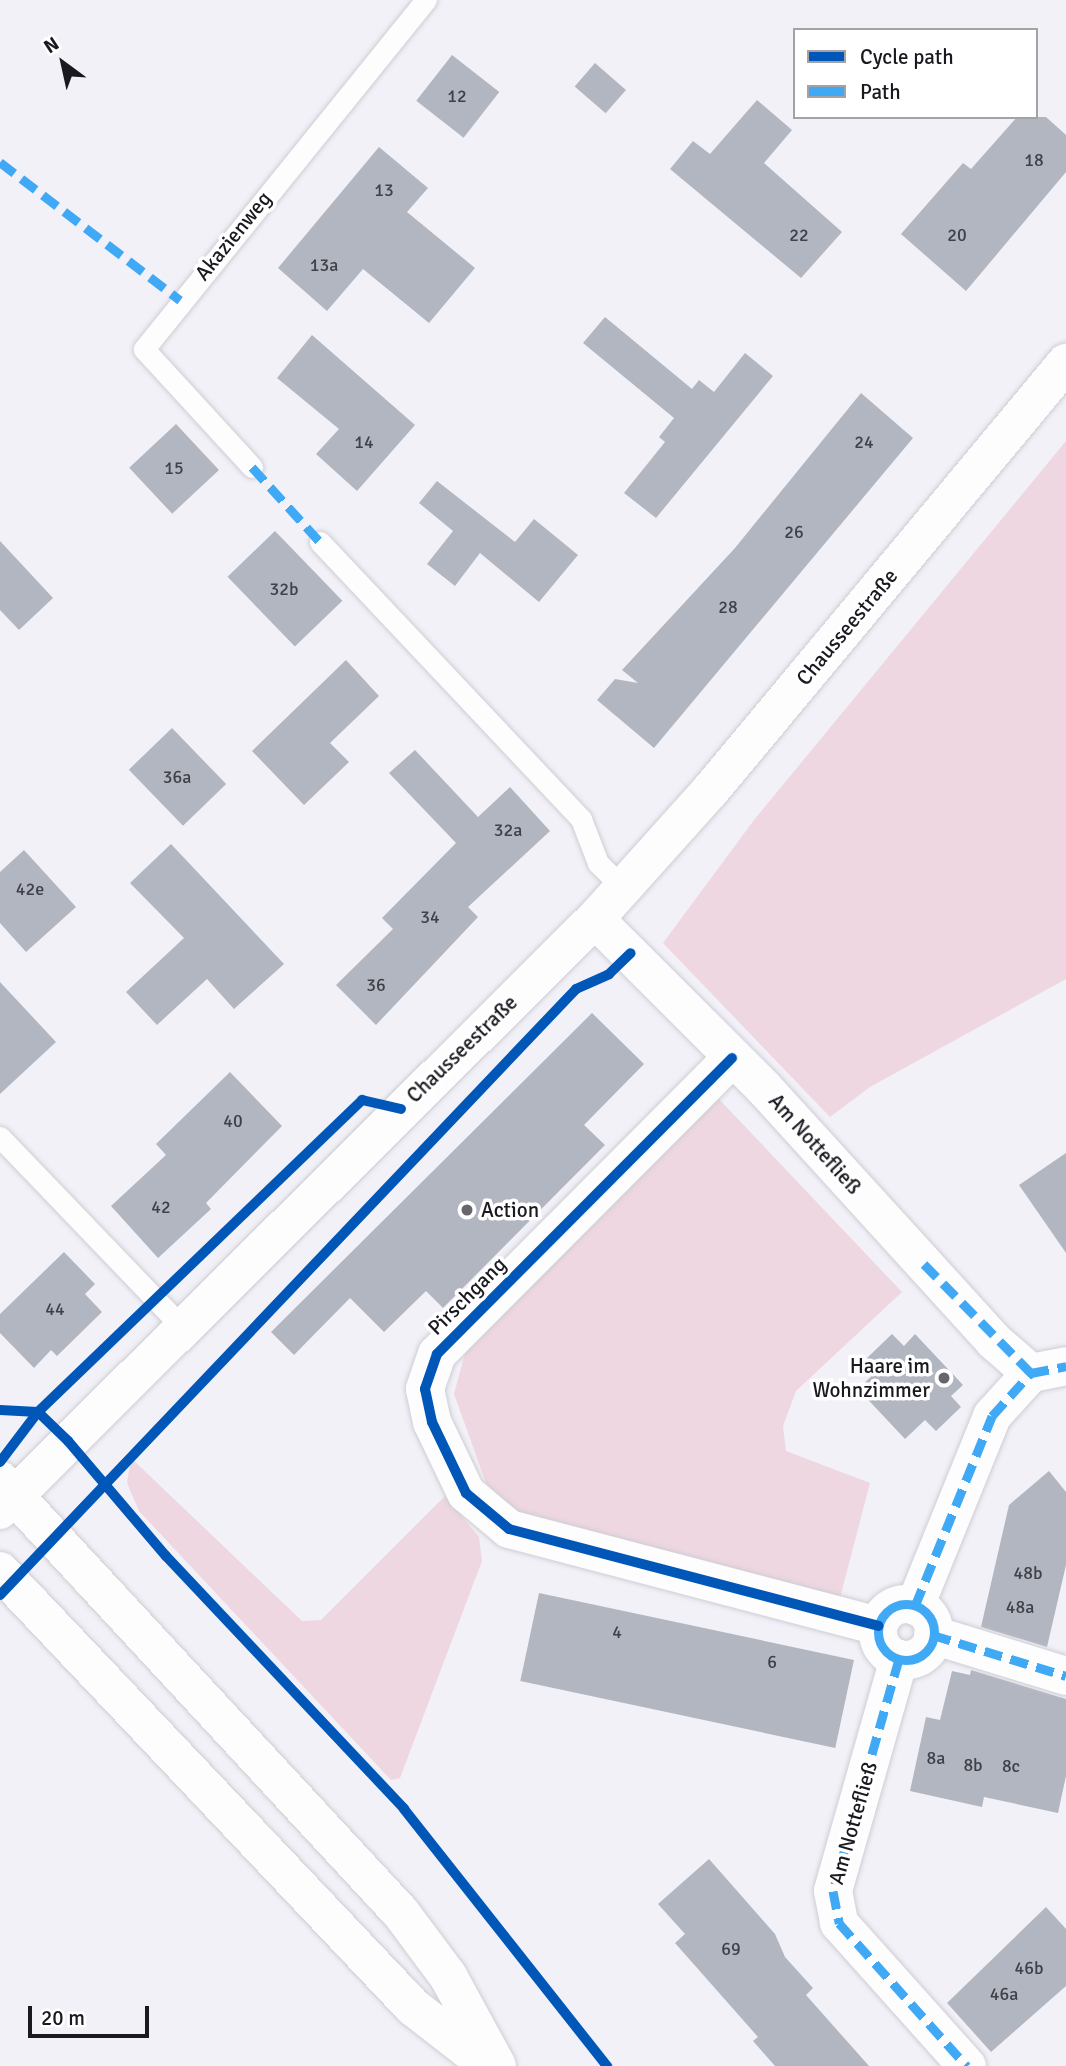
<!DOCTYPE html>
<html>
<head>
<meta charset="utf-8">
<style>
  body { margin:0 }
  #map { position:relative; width:1066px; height:2066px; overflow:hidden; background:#f2f1f8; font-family:Signika,sans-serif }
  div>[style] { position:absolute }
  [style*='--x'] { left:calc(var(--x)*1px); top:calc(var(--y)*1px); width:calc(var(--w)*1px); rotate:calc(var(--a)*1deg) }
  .green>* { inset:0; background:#eed7e0 }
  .building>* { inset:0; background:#b2b6c0; transform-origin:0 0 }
  .roads { filter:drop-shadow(0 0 2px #cecdd4) drop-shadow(0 0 2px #cecdd4) }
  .service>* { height:21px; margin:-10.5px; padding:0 10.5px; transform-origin:10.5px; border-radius:10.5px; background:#fdfdfe }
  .minor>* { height:38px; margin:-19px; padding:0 19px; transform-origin:19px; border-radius:19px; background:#fdfdfe }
  .minor>.ring { margin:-19px; padding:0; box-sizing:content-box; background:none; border:38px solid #fdfdfe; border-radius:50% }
  .secondary>* { height:38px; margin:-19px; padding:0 19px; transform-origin:19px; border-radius:19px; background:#fdfdfe }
  .primary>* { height:38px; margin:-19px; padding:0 19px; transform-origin:19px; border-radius:19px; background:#fdfdfe }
  .quiet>* { height:9px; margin-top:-4.5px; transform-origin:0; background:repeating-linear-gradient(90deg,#3fa9f5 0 18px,transparent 0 27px) }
  .quiet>.ring { margin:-4.5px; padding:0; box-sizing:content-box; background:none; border:9px solid #3fa9f5; border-radius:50% }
  .cycleway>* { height:10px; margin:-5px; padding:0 5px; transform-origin:5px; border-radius:5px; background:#0057b8 }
  .dots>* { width:19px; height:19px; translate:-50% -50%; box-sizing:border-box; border:4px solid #fff; border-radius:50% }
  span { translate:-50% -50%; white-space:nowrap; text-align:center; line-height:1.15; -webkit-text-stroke:7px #fff; paint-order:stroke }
  .number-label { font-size:18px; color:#404048 }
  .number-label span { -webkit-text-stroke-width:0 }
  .street-label { font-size:21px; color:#1a1920 }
  .poi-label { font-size:21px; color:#1a1920 }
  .left { translate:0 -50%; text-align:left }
  .right { translate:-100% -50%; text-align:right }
  .legend { position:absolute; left:793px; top:28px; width:245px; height:91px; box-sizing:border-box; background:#fff; border:2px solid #a3a3a6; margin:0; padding:9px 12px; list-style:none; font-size:21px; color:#1a1920 }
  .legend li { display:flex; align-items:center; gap:14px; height:35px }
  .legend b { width:35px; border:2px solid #a3a3a6 }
  .north { position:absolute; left:28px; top:28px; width:70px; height:70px; -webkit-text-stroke:5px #fff; paint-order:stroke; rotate:327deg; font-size:19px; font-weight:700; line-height:28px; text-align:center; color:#1a1920 }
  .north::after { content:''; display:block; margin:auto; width:24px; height:32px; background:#1a1920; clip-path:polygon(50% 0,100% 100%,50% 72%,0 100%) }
  .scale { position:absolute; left:28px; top:2006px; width:121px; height:32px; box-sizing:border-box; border:4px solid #1a1920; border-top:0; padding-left:9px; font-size:21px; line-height:24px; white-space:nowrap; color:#1a1920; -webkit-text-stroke:5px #fff; paint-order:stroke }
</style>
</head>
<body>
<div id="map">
  <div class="green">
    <i style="clip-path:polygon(1066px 441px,1066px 979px,870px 1087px,830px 1117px,663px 943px,754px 820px)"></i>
    <i style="clip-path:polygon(717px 1097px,902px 1292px,796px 1391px,783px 1426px,786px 1451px,870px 1483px,840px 1598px,513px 1511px,486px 1483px,454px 1394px,465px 1353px)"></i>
    <i style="clip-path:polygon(131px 1458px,302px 1621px,321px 1620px,445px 1496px,479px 1537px,482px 1561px,400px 1778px,391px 1780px,139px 1511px,127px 1483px)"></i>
  </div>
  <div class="building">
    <i style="left:452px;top:55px;width:60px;height:58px;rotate:38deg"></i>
    <i style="left:595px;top:63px;width:41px;height:31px;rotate:41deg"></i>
    <i style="clip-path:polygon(757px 100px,792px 130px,764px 163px,842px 232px,801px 278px,670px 169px,693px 141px,710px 154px)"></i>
    <i style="clip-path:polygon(1017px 117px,1046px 117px,1066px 135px,1066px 172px,966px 291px,901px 234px,963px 163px,971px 169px)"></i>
    <i style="clip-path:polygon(379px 147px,428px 188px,407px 212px,475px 268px,429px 323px,363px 269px,327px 311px,278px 268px)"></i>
    <i style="clip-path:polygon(605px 317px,692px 389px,699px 380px,714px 392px,745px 353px,773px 376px,656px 518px,624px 493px,665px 442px,659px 437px,674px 418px,583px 343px)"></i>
    <i style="clip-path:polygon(312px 335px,415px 425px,357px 491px,316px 454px,339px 429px,277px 378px)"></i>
    <i style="clip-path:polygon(861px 393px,913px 438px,654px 748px,597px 700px,615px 679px,638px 683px,622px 670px,735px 548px)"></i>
    <i style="left:176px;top:424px;width:63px;height:64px;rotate:47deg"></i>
    <i style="clip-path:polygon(437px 481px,515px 542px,534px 519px,578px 555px,539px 602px,480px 553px,455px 586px,427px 564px,453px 531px,419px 503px)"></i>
    <i style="left:275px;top:531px;width:97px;height:66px;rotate:46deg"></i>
    <i style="clip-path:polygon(0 541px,53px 598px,19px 630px,0 610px)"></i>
    <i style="clip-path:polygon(346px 660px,379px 696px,330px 743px,349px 762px,304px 805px,252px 751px)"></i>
    <i style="left:172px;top:728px;width:78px;height:60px;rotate:46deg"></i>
    <i style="clip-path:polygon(415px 750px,478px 817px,510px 787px,550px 831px,468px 907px,478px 917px,376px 1025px,336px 985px,393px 929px,382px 918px,456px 843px,389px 773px)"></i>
    <i style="clip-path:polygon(171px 844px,284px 964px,234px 1009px,207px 979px,157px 1025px,126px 992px,184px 938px,130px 883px)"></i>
    <i style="clip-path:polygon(24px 850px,76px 907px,26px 952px,0 923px,0 872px)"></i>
    <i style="clip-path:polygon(0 982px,56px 1042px,0 1094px)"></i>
    <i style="clip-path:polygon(592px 1013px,644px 1064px,584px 1125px,605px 1145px,443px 1308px,426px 1291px,384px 1332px,350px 1298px,294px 1355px,271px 1332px)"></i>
    <i style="clip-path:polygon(230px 1072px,282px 1126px,206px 1203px,211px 1209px,158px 1258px,111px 1206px,166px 1155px,156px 1144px)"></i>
    <i style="clip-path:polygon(1066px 1153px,1066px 1253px,1019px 1185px)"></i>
    <i style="clip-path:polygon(64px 1252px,95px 1284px,85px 1294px,102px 1312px,57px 1356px,51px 1350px,34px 1368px,0 1333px,0 1314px)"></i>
    <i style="clip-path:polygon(892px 1334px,904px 1346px,915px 1334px,963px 1385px,951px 1396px,961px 1407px,936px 1431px,925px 1420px,905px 1439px,858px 1389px,878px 1370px,867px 1358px)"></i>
    <i style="clip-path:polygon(1049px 1471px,1066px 1492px,1066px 1565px,1047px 1647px,981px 1627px,1009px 1505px)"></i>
    <i style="left:539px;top:1593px;width:322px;height:90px;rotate:12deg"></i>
    <i style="clip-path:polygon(971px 1670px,1066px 1699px,1066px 1776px,1058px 1813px,984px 1797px,982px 1807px,910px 1791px,926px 1717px,940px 1720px,952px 1671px,970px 1675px)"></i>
    <i style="clip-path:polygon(709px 1859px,775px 1934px,785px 1957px,813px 1988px,806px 1995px,869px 2066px,775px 2066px,753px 2041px,758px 2037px,675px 1943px,685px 1934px,658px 1904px)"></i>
    <i style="clip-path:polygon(1046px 1907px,1066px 1929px,1066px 1986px,991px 2052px,947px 2003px)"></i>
  </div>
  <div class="roads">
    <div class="service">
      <i style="--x:252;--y:467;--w:160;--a:-132.5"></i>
      <i style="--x:144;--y:349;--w:449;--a:-51.1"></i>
      <i style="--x:320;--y:542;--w:381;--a:46.7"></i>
      <i style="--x:581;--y:819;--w:47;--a:68.9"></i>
      <i style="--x:598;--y:863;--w:35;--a:45"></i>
      <i style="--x:0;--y:1137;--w:263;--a:46.2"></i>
    </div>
    <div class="minor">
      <i style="--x:595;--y:919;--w:238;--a:45"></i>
      <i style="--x:763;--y:1087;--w:343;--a:47.7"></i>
      <i style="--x:994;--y:1341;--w:49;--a:40.9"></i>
      <i style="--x:732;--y:1058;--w:418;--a:134.9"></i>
      <i style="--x:437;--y:1354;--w:37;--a:109"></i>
      <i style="--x:425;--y:1389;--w:34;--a:78"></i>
      <i style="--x:432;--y:1422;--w:79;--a:64.4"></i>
      <i style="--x:466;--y:1493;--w:56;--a:39.9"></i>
      <i style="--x:509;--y:1529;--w:382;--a:14.7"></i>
      <i class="ring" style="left:878px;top:1604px;width:18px;height:18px"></i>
      <i style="--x:915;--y:1606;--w:205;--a:-67.9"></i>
      <i style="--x:992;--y:1416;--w:58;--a:-47.8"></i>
      <i style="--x:1031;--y:1373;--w:36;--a:-11"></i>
      <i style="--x:933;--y:1635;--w:139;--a:17.1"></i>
      <i style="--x:899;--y:1659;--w:241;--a:105.9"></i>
      <i style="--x:833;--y:1891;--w:33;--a:79"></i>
      <i style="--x:839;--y:1923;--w:192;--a:48.2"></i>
    </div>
    <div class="secondary">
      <i style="--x:0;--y:1510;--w:839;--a:-44.81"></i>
      <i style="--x:595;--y:919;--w:172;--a:-48.1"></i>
      <i style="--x:710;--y:791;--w:557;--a:-50.25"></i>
    </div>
    <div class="primary">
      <i style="--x:0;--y:1480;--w:590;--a:47.2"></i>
      <i style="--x:401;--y:1913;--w:79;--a:53.3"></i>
      <i style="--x:448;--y:1976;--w:102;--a:61.4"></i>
      <i style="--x:0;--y:1571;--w:601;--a:46.55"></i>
      <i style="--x:413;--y:2007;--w:96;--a:37.8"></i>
    </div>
  </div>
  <div class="quiet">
    <i style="--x:0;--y:162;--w:227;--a:37.5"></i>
    <i style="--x:252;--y:467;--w:101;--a:47.8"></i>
    <i style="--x:924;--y:1264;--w:153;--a:45.5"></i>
    <i class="ring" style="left:878px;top:1604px;width:47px;height:47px"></i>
    <i style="--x:915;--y:1606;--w:205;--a:-67.9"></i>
    <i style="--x:992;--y:1416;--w:58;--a:-47.8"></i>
    <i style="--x:1031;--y:1373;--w:36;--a:-11"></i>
    <i style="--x:933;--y:1635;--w:139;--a:17.1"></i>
    <i style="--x:899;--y:1659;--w:241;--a:105.9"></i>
    <i style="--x:833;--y:1891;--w:33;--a:79"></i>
    <i style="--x:839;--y:1923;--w:192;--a:48.2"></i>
  </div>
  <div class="cycleway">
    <i style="--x:732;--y:1058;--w:418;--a:134.9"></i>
    <i style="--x:437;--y:1354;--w:37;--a:109"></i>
    <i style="--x:425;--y:1389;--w:34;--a:78"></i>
    <i style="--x:432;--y:1422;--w:79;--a:64.4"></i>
    <i style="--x:466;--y:1493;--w:56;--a:39.9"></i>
    <i style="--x:509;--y:1529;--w:382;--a:14.7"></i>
    <i style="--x:0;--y:1410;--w:38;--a:3"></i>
    <i style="--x:38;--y:1412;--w:42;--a:44"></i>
    <i style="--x:68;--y:1441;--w:151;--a:49.6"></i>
    <i style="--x:166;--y:1556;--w:347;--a:46.7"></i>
    <i style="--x:404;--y:1809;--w:328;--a:51.7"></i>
    <i style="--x:0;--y:1462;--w:63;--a:-52.8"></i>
    <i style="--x:38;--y:1412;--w:450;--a:-43.9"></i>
    <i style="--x:362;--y:1100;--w:40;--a:13"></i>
    <i style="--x:0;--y:1595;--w:836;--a:-46.45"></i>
    <i style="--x:576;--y:989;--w:36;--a:-24"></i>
    <i style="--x:609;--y:974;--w:30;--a:-44"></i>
  </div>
  <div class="dots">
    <i style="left:467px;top:1210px;background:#66656c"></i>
    <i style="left:944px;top:1378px;background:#66656c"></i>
  </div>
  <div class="number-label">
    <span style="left:457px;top:96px">12</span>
    <span style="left:1034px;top:160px">18</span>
    <span style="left:384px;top:190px">13</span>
    <span style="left:799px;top:235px">22</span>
    <span style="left:957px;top:235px">20</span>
    <span style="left:324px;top:265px">13a</span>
    <span style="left:364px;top:442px">14</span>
    <span style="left:864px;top:442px">24</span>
    <span style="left:174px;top:468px">15</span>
    <span style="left:794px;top:532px">26</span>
    <span style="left:284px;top:589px">32b</span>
    <span style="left:728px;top:607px">28</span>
    <span style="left:177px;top:777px">36a</span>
    <span style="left:508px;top:830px">32a</span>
    <span style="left:30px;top:889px">42e</span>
    <span style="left:430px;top:917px">34</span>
    <span style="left:376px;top:985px">36</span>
    <span style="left:233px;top:1121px">40</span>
    <span style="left:161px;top:1207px">42</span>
    <span style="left:55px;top:1309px">44</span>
    <span style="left:1028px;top:1573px">48b</span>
    <span style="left:1020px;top:1607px">48a</span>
    <span style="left:617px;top:1632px">4</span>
    <span style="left:772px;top:1662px">6</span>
    <span style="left:936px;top:1758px">8a</span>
    <span style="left:973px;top:1765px">8b</span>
    <span style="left:1011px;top:1766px">8c</span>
    <span style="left:731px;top:1949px">69</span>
    <span style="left:1029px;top:1968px">46b</span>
    <span style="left:1004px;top:1994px">46a</span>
  </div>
  <div class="street-label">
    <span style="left:233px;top:236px;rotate:-51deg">Akazienweg</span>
    <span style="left:847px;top:627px;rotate:-50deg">Chausseestraße</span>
    <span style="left:462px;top:1049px;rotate:-44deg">Chausseestraße</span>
    <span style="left:815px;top:1144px;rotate:48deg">Am Nottefließ</span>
    <span style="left:467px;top:1296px;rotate:-45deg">Pirschgang</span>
    <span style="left:853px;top:1823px;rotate:-74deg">Am Nottefließ</span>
  </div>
  <div class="poi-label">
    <span class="left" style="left:481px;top:1210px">Action</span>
    <span class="right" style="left:930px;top:1378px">Haare im<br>Wohnzimmer</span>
  </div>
  <ul class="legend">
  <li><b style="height:9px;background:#0057b8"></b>Cycle path</li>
  <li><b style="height:9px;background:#3fa9f5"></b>Path</li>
  </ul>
  <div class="north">N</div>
  <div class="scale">20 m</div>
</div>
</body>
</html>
